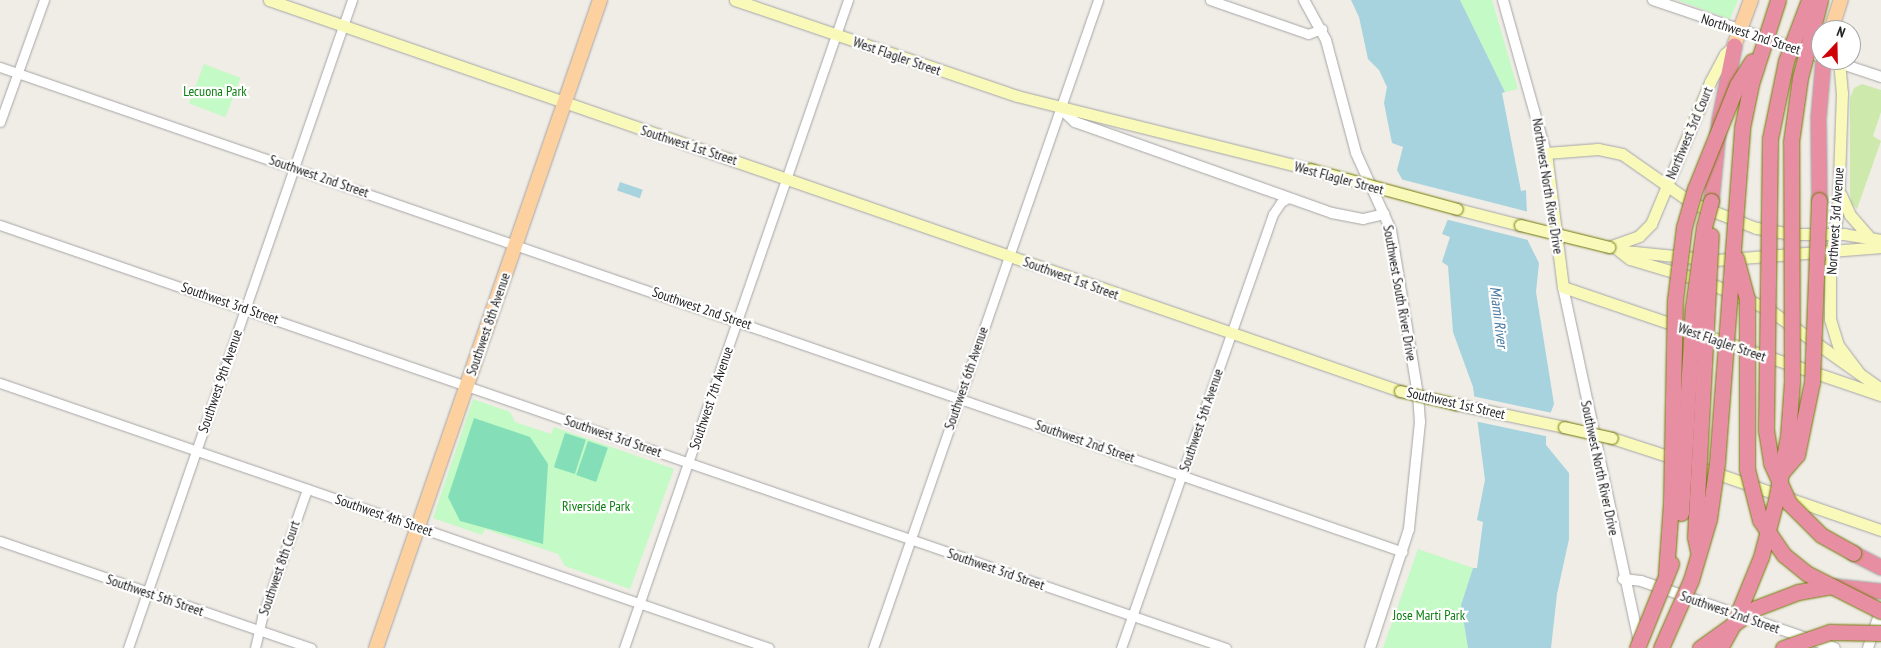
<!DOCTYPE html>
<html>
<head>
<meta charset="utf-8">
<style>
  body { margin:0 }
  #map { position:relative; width:1881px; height:648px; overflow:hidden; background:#f0ece6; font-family:"PT Sans Narrow",sans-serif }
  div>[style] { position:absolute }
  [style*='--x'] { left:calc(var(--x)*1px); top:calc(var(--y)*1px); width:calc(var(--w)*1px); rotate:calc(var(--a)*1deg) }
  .grass>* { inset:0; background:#cdeaac }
  .park>* { inset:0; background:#c3fac5; transform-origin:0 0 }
  .pitch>* { inset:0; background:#84dfb8; transform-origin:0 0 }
  .water>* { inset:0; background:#a6d3de; transform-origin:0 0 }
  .pier>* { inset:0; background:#f0ece6; transform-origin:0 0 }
  .roads { filter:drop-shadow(0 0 1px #a6a6a6) drop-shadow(0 0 1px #a6a6a6) }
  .minor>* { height:9px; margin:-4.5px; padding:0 4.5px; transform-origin:4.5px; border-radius:4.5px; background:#fff }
  .tertiary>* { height:10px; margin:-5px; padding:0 5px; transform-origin:5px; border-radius:5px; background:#fff }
  .secondary>* { height:11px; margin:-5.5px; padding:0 5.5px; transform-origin:5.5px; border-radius:5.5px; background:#f9faba }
  .primary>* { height:14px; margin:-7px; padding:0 7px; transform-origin:7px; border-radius:7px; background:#fcd09f }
  .motorway>* { height:15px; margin:-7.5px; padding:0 7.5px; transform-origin:7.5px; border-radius:7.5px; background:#e78ea2 }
  .bridges { filter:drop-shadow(0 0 1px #707805) drop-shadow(0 0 1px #707805) }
  .secondary-bridge>* { height:11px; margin:-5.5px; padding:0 5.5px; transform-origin:5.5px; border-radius:5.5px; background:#f9faba }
  .motorway-bridge>* { height:15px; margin:-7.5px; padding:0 7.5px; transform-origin:7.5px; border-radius:7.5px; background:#e78ea2 }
  span { translate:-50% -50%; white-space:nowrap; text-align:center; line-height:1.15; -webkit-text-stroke:4.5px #fff; paint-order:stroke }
  .street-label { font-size:14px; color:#1f1f1f }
  .park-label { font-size:14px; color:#0c7f11 }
  .water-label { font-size:15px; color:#4576a0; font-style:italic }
  .north { position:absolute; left:1811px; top:20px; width:50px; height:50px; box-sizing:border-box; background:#fff; border:1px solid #a5a5a5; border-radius:50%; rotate:21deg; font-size:14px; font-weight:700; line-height:20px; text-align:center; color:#1f1f1f }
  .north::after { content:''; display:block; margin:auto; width:18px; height:22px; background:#cf0008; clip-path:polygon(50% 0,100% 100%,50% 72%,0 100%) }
</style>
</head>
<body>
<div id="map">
  <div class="grass">
    <i style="clip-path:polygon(1862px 84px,1881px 90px,1881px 112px,1873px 136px,1881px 141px,1857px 209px,1851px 203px,1850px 192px,1850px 98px,1854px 88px)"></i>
  </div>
  <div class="park">
    <i style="clip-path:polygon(1460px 0,1492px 0,1518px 89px,1505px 92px)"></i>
    <i style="clip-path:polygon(1677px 0,1738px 0,1730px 19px)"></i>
    <i style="left:204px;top:64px;width:39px;height:42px;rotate:21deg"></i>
    <i style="clip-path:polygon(473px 399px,510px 412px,515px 422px,551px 434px,554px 427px,674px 469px,630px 589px,565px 566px,558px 554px,485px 529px,482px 535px,433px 518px)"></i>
    <i style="clip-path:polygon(1418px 549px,1473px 568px,1461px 605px,1468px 648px,1383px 648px)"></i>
  </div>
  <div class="pitch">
    <i style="clip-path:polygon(474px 418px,530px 437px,548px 464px,543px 544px,460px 521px,448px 497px)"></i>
    <i style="left:565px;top:433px;width:22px;height:36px;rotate:18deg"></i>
    <i style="left:588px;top:441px;width:21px;height:36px;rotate:19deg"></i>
  </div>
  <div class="water">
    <i style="clip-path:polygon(1351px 0,1460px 0,1505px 92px,1502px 93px,1521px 191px,1526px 190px,1528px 241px,1539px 263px,1536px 292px,1554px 404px,1546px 425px,1546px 445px,1569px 473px,1569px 539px,1557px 594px,1551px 648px,1468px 648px,1461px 605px,1473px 568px,1477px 568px,1483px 522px,1477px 520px,1485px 480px,1473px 387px,1453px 332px,1448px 266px,1442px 262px,1450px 237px,1442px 234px,1448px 219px,1435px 200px,1403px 181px,1397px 170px,1403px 147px,1392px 143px,1384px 103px,1387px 87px,1379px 70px,1368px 59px,1359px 17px)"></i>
    <i style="left:620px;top:182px;width:24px;height:9px;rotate:19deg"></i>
  </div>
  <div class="pier">
    <i style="clip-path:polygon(1400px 179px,1529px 212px,1532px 241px,1445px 219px,1440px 208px,1420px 192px,1401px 183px)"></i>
    <i style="left:1472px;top:396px;width:81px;height:24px;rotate:12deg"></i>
  </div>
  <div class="roads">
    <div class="minor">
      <i style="--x:1210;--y:0;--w:104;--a:19.1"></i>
      <i style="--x:1308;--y:34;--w:15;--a:-20"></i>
      <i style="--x:0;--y:67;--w:1484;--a:19.07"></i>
      <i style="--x:0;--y:122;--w:130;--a:-70.2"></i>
      <i style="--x:0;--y:225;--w:1297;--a:19.04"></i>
      <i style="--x:0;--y:383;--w:813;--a:19.01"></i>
      <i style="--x:0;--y:541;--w:329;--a:19"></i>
      <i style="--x:128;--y:648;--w:686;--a:-70.93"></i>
      <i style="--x:255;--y:648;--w:32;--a:-77"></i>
      <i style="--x:262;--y:617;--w:136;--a:-70.6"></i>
      <i style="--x:624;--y:648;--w:686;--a:-70.93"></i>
      <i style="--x:873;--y:648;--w:686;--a:-70.85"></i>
      <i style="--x:1121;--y:648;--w:460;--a:-70.7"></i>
      <i style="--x:1273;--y:214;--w:14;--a:-56"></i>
      <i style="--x:1281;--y:202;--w:8;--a:-30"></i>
    </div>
    <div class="tertiary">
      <i style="--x:1304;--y:0;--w:46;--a:61.2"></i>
      <i style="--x:1326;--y:40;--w:117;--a:75.1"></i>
      <i style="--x:1356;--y:153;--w:85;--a:65.6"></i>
      <i style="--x:1391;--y:230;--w:166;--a:80.7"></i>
      <i style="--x:1418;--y:394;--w:28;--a:86"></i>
      <i style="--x:1420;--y:422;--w:108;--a:95.9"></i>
      <i style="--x:1409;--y:529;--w:125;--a:108.1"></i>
      <i style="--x:1503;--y:0;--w:159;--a:74.3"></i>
      <i style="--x:1653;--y:0;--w:177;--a:18.7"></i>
      <i style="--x:1830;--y:60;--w:54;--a:18.4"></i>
      <i style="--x:1060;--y:108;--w:21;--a:43"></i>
      <i style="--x:1075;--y:122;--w:273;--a:19.5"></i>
      <i style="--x:1332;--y:213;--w:32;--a:11"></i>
      <i style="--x:1363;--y:219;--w:22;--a:-13"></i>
      <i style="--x:1563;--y:287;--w:363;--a:77.9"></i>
      <i style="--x:1623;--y:579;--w:18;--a:6"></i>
      <i style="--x:1641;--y:581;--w:205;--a:19.1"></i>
      <i style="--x:1868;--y:648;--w:41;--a:-71.6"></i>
    </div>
    <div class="secondary">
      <i style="--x:269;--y:0;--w:1197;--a:19.07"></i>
      <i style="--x:735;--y:0;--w:298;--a:18.8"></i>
      <i style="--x:1017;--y:96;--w:302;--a:14"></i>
      <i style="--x:1839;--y:60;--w:33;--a:85"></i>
      <i style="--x:1842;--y:93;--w:114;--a:92"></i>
      <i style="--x:1838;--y:207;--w:59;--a:97.9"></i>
      <i style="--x:1830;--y:265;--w:54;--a:90"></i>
      <i style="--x:1830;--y:319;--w:27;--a:73"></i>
      <i style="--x:1838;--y:345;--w:36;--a:53"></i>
      <i style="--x:1841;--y:195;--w:22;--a:66"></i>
      <i style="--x:1850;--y:215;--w:29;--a:49"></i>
      <i style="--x:1457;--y:209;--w:65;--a:14.3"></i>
      <i style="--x:1881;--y:240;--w:36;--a:-171"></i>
      <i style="--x:1845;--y:234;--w:54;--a:180"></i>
      <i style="--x:1791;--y:234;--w:36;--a:-170"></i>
      <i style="--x:1756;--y:228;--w:69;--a:-158.7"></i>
      <i style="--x:1692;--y:203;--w:85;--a:-145"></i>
      <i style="--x:1622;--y:154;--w:25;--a:-168"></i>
      <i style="--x:1598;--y:149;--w:52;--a:175.6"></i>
      <i style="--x:1546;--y:153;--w:135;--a:82.8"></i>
      <i style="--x:1563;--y:287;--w:336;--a:18.8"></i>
      <i style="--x:1609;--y:247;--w:32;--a:-20"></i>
      <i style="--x:1639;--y:236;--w:17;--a:-45"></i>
      <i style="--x:1651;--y:224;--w:154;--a:-67.4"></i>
      <i style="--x:1710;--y:82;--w:32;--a:-62"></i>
      <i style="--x:1725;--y:54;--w:12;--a:-42"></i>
      <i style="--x:1617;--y:249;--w:16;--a:38"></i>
      <i style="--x:1630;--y:259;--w:80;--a:16.6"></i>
      <i style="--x:1707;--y:282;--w:67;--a:23.9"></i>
      <i style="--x:1768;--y:309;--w:138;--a:35.3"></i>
      <i style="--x:1624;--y:251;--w:92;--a:5.6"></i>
      <i style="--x:1716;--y:260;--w:166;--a:-4.5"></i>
      <i style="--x:1455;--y:404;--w:111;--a:11.9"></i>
      <i style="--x:1612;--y:438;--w:68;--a:17.9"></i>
      <i style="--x:1692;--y:465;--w:200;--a:19"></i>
    </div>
    <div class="primary">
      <i style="--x:1831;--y:30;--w:32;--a:-72"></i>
      <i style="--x:1734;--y:46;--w:49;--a:-69.7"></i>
      <i style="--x:376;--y:648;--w:686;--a:-70.93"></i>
    </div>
    <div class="motorway">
      <i style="--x:1819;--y:200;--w:82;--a:-90.7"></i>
      <i style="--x:1818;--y:118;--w:58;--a:-85.1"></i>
      <i style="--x:1711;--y:201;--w:81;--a:-84.4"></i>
      <i style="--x:1719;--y:120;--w:76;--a:-78.5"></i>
      <i style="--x:1853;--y:553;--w:31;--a:27"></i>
      <i style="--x:1833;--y:586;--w:48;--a:5.9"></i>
    </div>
  </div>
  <div class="bridges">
    <div class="secondary-bridge">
      <i style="--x:1310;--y:169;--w:152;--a:15.2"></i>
      <i style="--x:1520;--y:225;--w:92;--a:13.9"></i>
      <i style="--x:1400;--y:391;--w:57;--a:13.3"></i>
      <i style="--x:1564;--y:427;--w:49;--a:12.9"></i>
    </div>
    <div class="motorway-bridge">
      <i style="--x:1809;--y:0;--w:65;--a:110.7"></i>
      <i style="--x:1786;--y:61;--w:80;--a:101.6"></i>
      <i style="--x:1770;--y:139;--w:291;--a:90.8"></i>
      <i style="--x:1766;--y:430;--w:33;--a:81"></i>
      <i style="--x:1771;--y:463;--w:44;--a:65.8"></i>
      <i style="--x:1789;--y:503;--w:45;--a:45"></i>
      <i style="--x:1821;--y:535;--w:37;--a:29"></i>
      <i style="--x:1736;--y:258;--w:42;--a:75"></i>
      <i style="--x:1747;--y:299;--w:170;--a:90"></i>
      <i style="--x:1747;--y:469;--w:53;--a:75.7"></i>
      <i style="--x:1760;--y:520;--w:42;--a:55.6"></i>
      <i style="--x:1784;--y:555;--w:28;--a:39"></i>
      <i style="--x:1806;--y:573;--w:84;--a:26.9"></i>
      <i style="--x:1782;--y:472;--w:23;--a:-49"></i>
      <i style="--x:1797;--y:455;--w:75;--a:-78.4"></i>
      <i style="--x:1812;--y:382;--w:182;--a:-87.8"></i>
      <i style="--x:1681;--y:513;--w:206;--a:-86.7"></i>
      <i style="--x:1693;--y:307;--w:81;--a:-82.2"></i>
      <i style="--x:1704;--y:227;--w:27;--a:-75"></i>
      <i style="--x:1698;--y:551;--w:14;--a:-102"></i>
      <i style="--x:1695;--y:537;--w:302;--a:-87"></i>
      <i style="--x:1666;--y:573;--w:70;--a:-85.9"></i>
      <i style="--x:1671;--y:503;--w:203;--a:-88.9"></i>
      <i style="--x:1675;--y:300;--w:74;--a:-83"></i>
      <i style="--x:1684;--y:227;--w:40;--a:-74"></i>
      <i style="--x:1695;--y:189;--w:112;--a:-68"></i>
      <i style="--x:1737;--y:85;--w:28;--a:-58"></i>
      <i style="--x:1637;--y:648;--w:91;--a:-68"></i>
      <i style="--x:1661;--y:648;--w:74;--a:-66.2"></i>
      <i style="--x:1691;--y:580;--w:64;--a:-73.6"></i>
      <i style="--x:1709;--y:519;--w:57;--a:-81.9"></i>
      <i style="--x:1717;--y:463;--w:336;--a:-85.7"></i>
      <i style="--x:1742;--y:128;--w:45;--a:-78.4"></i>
      <i style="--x:1751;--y:84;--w:88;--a:-72.2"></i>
      <i style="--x:1700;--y:648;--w:69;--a:-35.5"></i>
      <i style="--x:1756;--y:608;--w:45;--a:-20.9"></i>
      <i style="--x:1798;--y:592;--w:34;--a:-10"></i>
      <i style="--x:1720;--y:648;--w:29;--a:-61"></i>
      <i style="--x:1734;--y:623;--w:71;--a:-67.8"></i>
      <i style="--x:1761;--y:557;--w:59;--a:-75.3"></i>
      <i style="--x:1776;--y:500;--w:65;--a:-79.4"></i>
      <i style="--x:1788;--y:436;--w:54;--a:-85.8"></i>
      <i style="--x:1792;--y:382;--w:240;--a:-90.2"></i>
      <i style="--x:1791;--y:142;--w:65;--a:-82"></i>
      <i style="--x:1800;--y:78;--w:81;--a:-75.6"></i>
      <i style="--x:1783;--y:648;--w:50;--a:-18.8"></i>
      <i style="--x:1830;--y:632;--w:51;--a:1.1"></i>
    </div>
  </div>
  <div class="street-label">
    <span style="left:1751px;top:34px;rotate:18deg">Northwest 2nd Street</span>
    <span style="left:897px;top:56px;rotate:19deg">West Flagler Street</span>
    <span style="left:1689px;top:133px;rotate:-67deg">Northwest 3rd Court</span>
    <span style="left:689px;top:145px;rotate:18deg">Southwest 1st Street</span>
    <span style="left:319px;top:176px;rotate:19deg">Southwest 2nd Street</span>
    <span style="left:1339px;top:178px;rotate:15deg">West Flagler Street</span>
    <span style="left:1548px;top:186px;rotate:81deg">Northwest North River Drive</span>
    <span style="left:1835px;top:221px;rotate:-86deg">Northwest 3rd Avenue</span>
    <span style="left:1071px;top:278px;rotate:20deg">Southwest 1st Street</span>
    <span style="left:1400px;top:293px;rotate:80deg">Southwest South River Drive</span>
    <span style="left:230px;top:303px;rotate:19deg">Southwest 3rd Street</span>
    <span style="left:702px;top:308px;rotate:19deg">Southwest 2nd Street</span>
    <span style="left:488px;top:324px;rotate:-71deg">Southwest 8th Avenue</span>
    <span style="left:1722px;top:342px;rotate:19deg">West Flagler Street</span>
    <span style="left:966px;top:378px;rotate:-71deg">Southwest 6th Avenue</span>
    <span style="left:220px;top:381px;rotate:-71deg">Southwest 9th Avenue</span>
    <span style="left:711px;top:398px;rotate:-71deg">Southwest 7th Avenue</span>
    <span style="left:1456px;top:403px;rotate:13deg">Southwest 1st Street</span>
    <span style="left:1201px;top:420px;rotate:-71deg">Southwest 5th Avenue</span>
    <span style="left:613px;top:436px;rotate:19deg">Southwest 3rd Street</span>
    <span style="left:1085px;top:441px;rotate:19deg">Southwest 2nd Street</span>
    <span style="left:1600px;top:468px;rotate:78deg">Southwest North River Drive</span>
    <span style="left:384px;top:515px;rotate:19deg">Southwest 4th Street</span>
    <span style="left:279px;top:568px;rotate:-71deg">Southwest 8th Court</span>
    <span style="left:996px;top:569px;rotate:19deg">Southwest 3rd Street</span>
    <span style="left:155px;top:595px;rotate:19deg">Southwest 5th Street</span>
    <span style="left:1730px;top:612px;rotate:19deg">Southwest 2nd Street</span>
  </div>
  <div class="park-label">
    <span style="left:215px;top:91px">Lecuona Park</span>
    <span style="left:596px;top:506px">Riverside Park</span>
    <span style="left:1429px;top:615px">Jose Marti Park</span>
  </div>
  <div class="water-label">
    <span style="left:1499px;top:317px;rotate:83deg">Miami River</span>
  </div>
  <div class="north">N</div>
</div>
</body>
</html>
